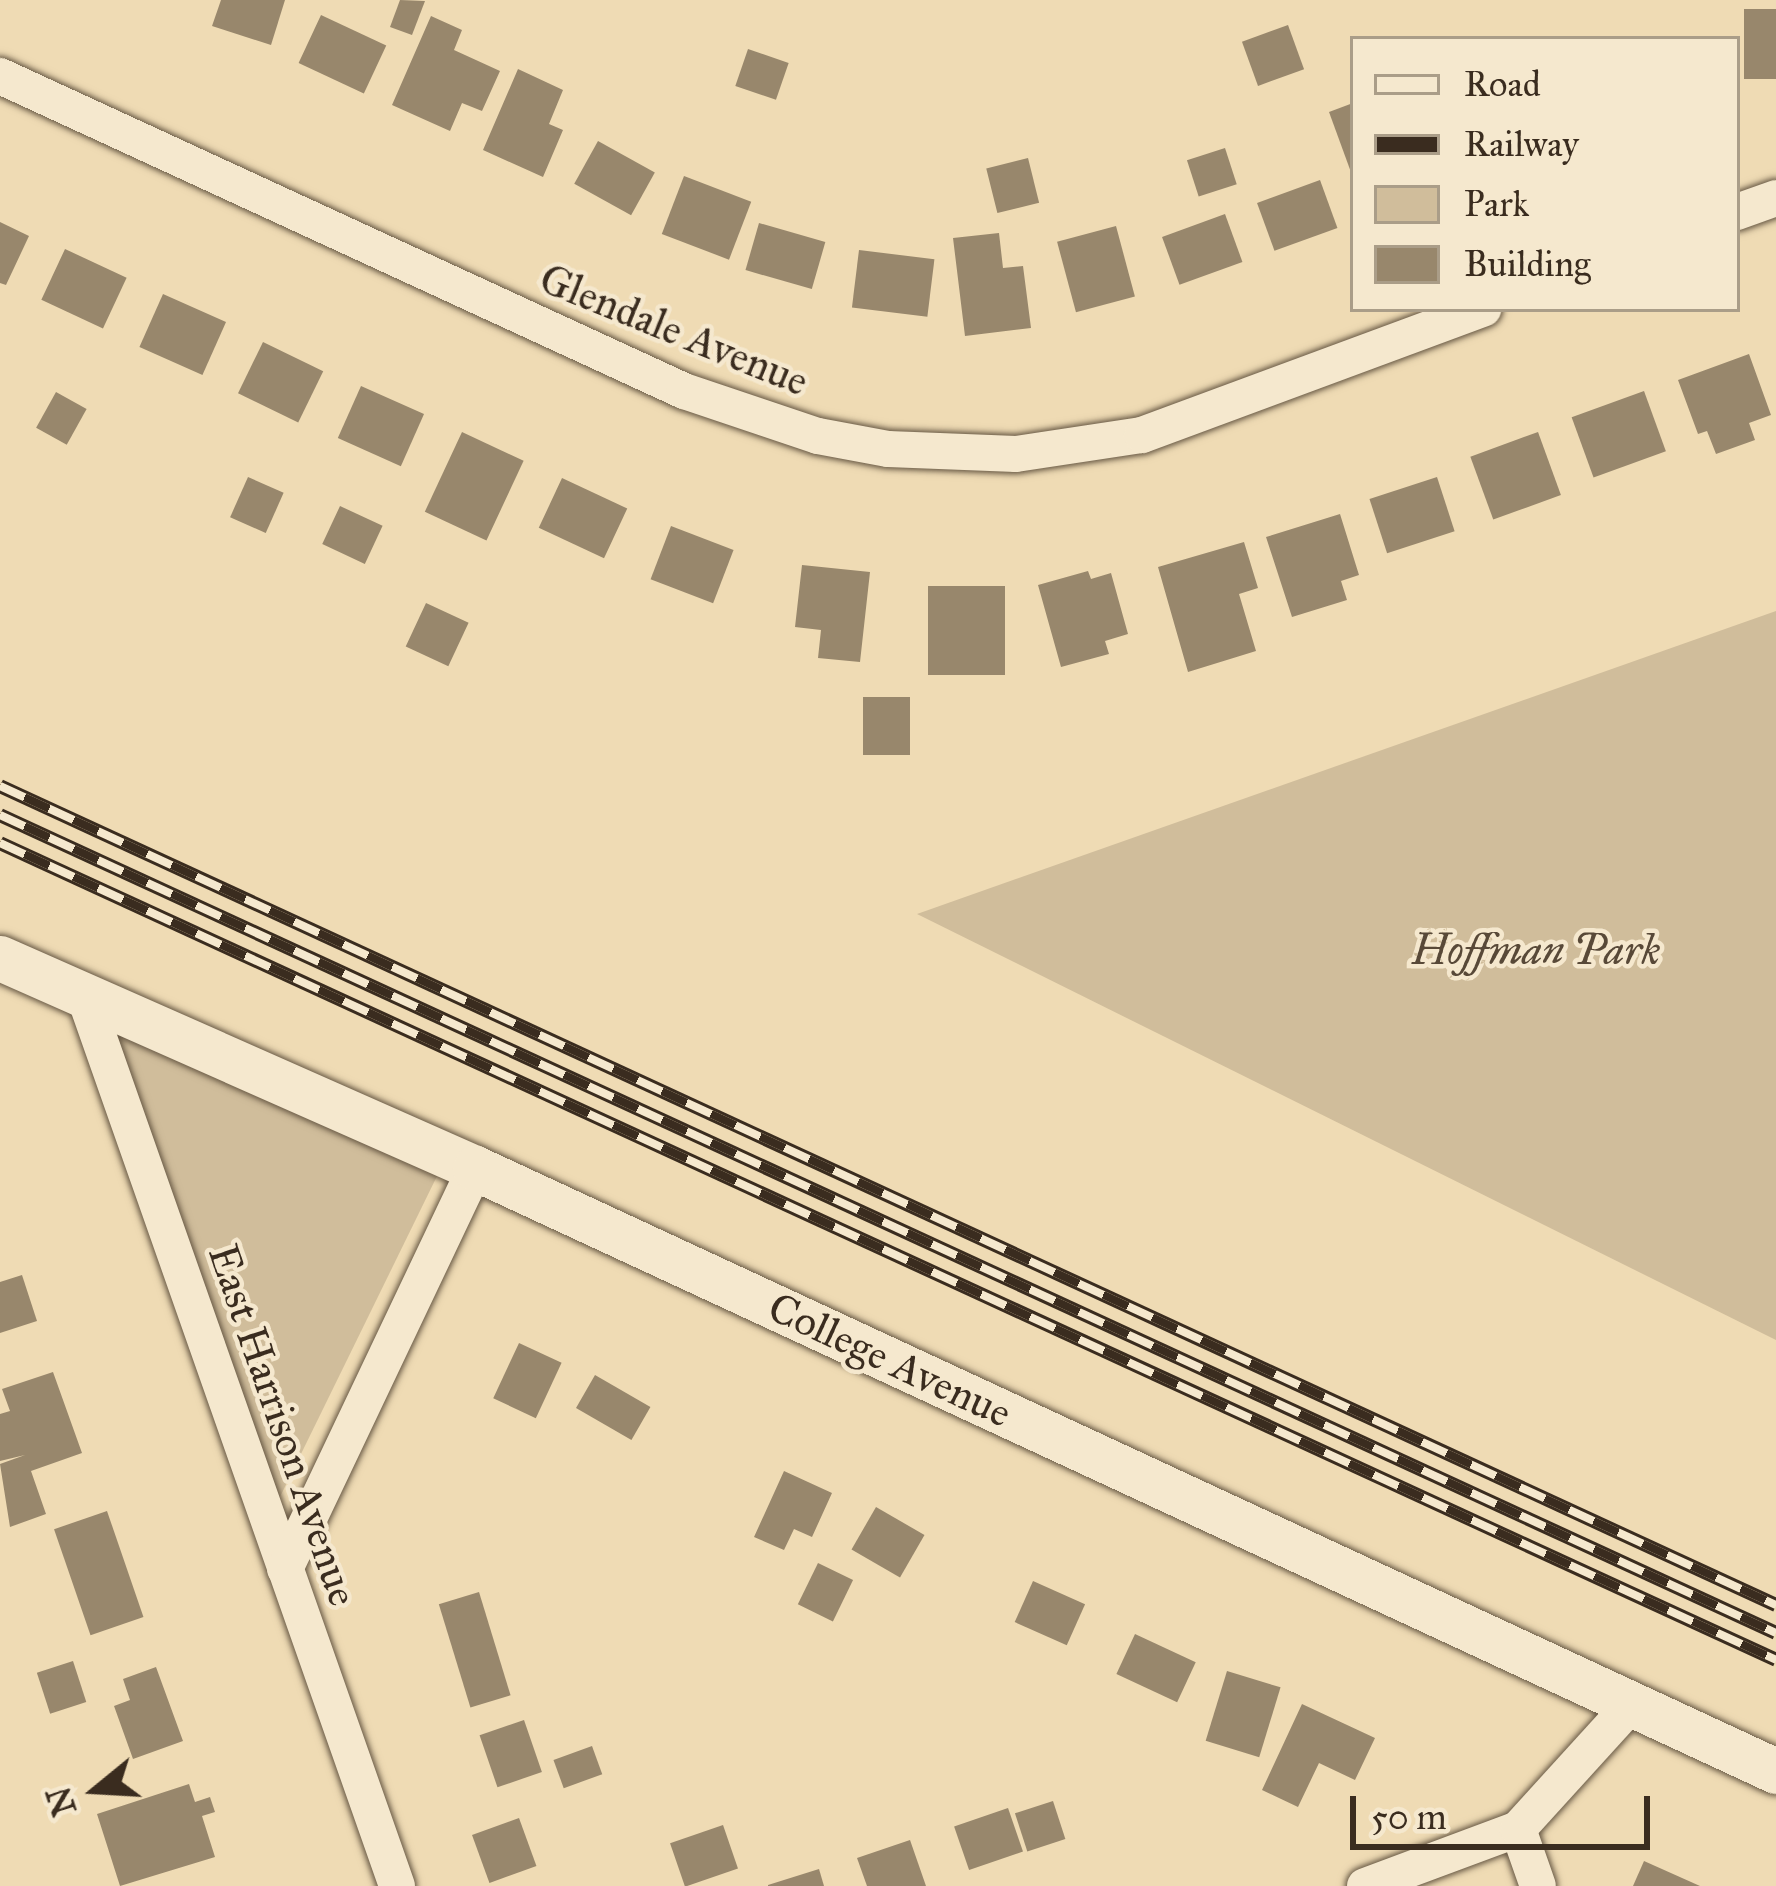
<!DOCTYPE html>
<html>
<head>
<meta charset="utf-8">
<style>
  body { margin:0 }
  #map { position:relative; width:1776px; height:1886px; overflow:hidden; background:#efdbb4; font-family:"IM FELL Great Primer",serif }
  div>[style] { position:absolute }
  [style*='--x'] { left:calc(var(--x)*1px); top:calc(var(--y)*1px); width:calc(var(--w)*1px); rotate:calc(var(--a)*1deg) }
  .green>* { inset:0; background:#d0bd9b }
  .building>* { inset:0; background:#98876c; transform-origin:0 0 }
  .roads { filter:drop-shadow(0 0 3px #675844) drop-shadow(0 0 3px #675844) }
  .minor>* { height:36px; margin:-18px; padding:0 18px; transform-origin:18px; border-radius:18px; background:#f5e8ce }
  .tertiary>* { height:45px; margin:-22.5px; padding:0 22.5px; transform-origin:22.5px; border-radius:22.5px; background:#f5e8ce }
  .rail>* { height:14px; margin-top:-7px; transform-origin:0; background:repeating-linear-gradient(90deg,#f5e8ce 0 27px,#3a2c1f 0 54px); box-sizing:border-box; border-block:3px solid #3a2c1f }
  span { translate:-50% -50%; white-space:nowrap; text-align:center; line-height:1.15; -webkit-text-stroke:9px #f5e8ce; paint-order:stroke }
  .street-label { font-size:42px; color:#3a2c1f }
  .park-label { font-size:42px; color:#584938; font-style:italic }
  .legend { position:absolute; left:1350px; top:36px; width:390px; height:276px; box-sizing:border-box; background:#f5e8ce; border:3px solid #aa9d88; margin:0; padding:15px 21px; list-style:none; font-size:36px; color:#3a2c1f }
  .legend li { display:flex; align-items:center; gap:24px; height:60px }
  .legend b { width:60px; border:3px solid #aa9d88 }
  .north { position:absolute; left:36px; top:1730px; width:120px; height:120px; -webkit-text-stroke:9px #f5e8ce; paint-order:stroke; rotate:252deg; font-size:33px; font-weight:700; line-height:48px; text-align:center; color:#3a2c1f }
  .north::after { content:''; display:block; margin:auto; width:42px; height:54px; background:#3a2c1f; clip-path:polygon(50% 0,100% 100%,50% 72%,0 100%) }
  .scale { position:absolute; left:1350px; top:1796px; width:300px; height:54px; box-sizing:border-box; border:6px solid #3a2c1f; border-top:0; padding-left:15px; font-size:36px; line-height:42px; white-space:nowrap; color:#3a2c1f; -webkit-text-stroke:9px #f5e8ce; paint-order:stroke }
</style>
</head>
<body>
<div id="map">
  <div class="green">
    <i style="clip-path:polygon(1776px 611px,1776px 1340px,917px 914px)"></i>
    <i style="clip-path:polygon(103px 1015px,441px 1168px,276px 1505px)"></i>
  </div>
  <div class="building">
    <i style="clip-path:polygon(221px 0,285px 0,271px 45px,212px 26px)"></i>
    <i style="clip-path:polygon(400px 0,425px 1px,412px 35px,390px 27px)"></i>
    <i style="left:1744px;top:9px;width:32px;height:70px"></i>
    <i style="left:321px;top:15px;width:72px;height:53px;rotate:25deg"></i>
    <i style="clip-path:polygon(431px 16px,462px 30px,454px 50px,500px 71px,482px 111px,462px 103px,450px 131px,392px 105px)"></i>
    <i style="left:1288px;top:25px;width:47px;height:49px;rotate:70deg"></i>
    <i style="left:748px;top:49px;width:43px;height:39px;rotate:19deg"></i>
    <i style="clip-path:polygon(518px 69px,563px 90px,549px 124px,563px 130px,543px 177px,483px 150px)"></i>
    <i style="clip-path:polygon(1353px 103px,1353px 175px,1352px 175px,1329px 112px)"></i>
    <i style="left:598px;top:141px;width:65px;height:49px;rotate:29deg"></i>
    <i style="left:1225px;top:148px;width:38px;height:40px;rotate:72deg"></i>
    <i style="left:1028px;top:158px;width:46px;height:43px;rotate:76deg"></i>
    <i style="left:684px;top:176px;width:72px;height:62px;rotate:21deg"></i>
    <i style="left:1320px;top:180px;width:51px;height:67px;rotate:70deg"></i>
    <i style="left:1225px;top:214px;width:51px;height:67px;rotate:70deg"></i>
    <i style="clip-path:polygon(0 222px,29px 236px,6px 285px,0 283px)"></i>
    <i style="left:759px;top:223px;width:69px;height:49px;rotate:16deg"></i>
    <i style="left:1116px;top:226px;width:73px;height:61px;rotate:75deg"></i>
    <i style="clip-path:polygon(999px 233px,1003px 268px,1023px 266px,1031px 328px,965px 336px,953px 238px)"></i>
    <i style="left:65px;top:249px;width:68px;height:56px;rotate:25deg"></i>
    <i style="left:859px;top:250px;width:76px;height:58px;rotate:7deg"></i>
    <i style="left:163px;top:294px;width:69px;height:58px;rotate:24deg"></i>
    <i style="left:263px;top:342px;width:67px;height:57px;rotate:26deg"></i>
    <i style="clip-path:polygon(1749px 354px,1771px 415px,1749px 423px,1755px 440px,1716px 454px,1707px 431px,1698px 434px,1678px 380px)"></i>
    <i style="left:361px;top:386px;width:69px;height:57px;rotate:24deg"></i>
    <i style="left:1644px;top:391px;width:64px;height:77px;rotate:70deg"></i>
    <i style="left:56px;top:392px;width:35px;height:41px;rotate:29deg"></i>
    <i style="left:462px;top:432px;width:68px;height:88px;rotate:25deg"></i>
    <i style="left:1538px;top:432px;width:67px;height:72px;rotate:70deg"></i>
    <i style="left:248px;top:477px;width:39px;height:44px;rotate:24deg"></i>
    <i style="left:1437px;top:477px;width:57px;height:71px;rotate:72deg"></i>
    <i style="left:562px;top:478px;width:72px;height:55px;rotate:25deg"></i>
    <i style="left:340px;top:506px;width:47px;height:42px;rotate:25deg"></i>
    <i style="clip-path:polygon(1340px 514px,1359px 575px,1341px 581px,1347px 600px,1292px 617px,1266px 537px)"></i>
    <i style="left:671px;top:526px;width:67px;height:57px;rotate:21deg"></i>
    <i style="clip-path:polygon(1244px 542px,1258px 588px,1239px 594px,1256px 651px,1188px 672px,1158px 567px)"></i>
    <i style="clip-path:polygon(802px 565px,870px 572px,860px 662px,818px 658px,821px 630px,795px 627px)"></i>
    <i style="clip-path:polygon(1088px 571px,1091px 579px,1111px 573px,1128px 634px,1105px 641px,1109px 654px,1061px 667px,1038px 585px)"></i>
    <i style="left:928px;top:586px;width:77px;height:89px"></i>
    <i style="left:426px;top:603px;width:47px;height:48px;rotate:25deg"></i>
    <i style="left:863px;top:697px;width:47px;height:58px"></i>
    <i style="clip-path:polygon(22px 1275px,37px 1321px,0 1333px,0 1282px)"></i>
    <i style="left:519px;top:1343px;width:47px;height:61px;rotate:25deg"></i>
    <i style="clip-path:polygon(53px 1372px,82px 1453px,31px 1471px,46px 1514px,10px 1527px,0 1464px,25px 1455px,0 1461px,0 1414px,10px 1411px,2px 1389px)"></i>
    <i style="left:595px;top:1375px;width:64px;height:38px;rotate:30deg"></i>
    <i style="clip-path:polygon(784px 1471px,832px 1493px,812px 1537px,794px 1529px,784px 1550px,754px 1537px)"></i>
    <i style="left:876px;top:1507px;width:56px;height:49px;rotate:30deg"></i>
    <i style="left:107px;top:1511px;width:112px;height:56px;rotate:71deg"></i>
    <i style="left:818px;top:1563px;width:39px;height:46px;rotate:26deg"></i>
    <i style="left:1033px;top:1581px;width:57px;height:45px;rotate:24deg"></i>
    <i style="left:479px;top:1592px;width:108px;height:42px;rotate:73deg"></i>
    <i style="left:1135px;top:1634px;width:67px;height:44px;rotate:25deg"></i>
    <i style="left:73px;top:1661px;width:43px;height:38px;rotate:72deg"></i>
    <i style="clip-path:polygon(156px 1667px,183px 1741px,133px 1759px,114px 1706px,130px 1700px,123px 1679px)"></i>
    <i style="left:1227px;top:1671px;width:56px;height:73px;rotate:17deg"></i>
    <i style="clip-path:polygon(1302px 1704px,1375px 1738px,1355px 1780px,1319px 1763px,1298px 1807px,1262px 1790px)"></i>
    <i style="left:524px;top:1720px;width:55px;height:47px;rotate:71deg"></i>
    <i style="left:592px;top:1746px;width:30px;height:41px;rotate:70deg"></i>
    <i style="clip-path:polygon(189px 1784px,195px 1802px,210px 1797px,215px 1812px,202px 1816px,215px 1857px,120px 1886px,97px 1814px)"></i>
    <i style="left:1053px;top:1801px;width:40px;height:40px;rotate:72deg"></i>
    <i style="left:1008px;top:1808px;width:46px;height:57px;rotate:71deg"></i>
    <i style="left:519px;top:1818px;width:51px;height:50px;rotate:70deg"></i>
    <i style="left:723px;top:1825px;width:46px;height:56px;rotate:71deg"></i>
    <i style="clip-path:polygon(910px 1840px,926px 1886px,867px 1886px,857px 1858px)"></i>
    <i style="clip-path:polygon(1644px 1861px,1700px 1886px,1633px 1886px)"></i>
    <i style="clip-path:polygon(819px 1869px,824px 1886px,768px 1886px,768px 1885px)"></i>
  </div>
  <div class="roads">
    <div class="minor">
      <i style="--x:0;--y:76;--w:753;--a:24.73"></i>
      <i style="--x:684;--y:391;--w:141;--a:18.6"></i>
      <i style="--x:818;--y:436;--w:71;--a:10.5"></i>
      <i style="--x:888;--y:449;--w:128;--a:2.2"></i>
      <i style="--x:1016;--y:454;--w:127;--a:-8.6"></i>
      <i style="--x:1142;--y:435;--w:364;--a:-20.3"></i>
      <i style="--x:1737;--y:212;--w:41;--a:-19.7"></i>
      <i style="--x:84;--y:995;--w:944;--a:70.64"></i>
      <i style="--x:285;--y:1569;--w:444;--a:-64.6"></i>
      <i style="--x:1518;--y:1829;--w:60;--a:70.7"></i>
      <i style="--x:1365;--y:1886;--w:163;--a:-20.4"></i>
      <i style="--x:1518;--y:1829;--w:168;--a:-47.7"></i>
    </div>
    <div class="tertiary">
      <i style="--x:0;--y:958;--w:519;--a:23.85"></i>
      <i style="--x:475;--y:1168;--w:1434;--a:24.87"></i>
    </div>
  </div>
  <div class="rail">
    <i style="--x:0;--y:786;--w:1956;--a:24.76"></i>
    <i style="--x:0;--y:815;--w:1955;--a:24.73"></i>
    <i style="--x:0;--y:843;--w:1955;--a:24.7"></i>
  </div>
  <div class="street-label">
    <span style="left:674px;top:330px;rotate:22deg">Glendale Avenue</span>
    <span style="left:890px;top:1360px;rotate:25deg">College Avenue</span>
    <span style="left:283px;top:1425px;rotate:71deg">East Harrison Avenue</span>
  </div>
  <div class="park-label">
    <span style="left:1536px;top:950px">Hoffman Park</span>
  </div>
  <ul class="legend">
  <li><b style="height:15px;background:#f5e8ce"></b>Road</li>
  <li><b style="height:15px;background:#3a2c1f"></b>Railway</li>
  <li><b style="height:33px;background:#d0bd9b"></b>Park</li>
  <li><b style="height:33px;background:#98876c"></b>Building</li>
  </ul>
  <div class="north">N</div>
  <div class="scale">50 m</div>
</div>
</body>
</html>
